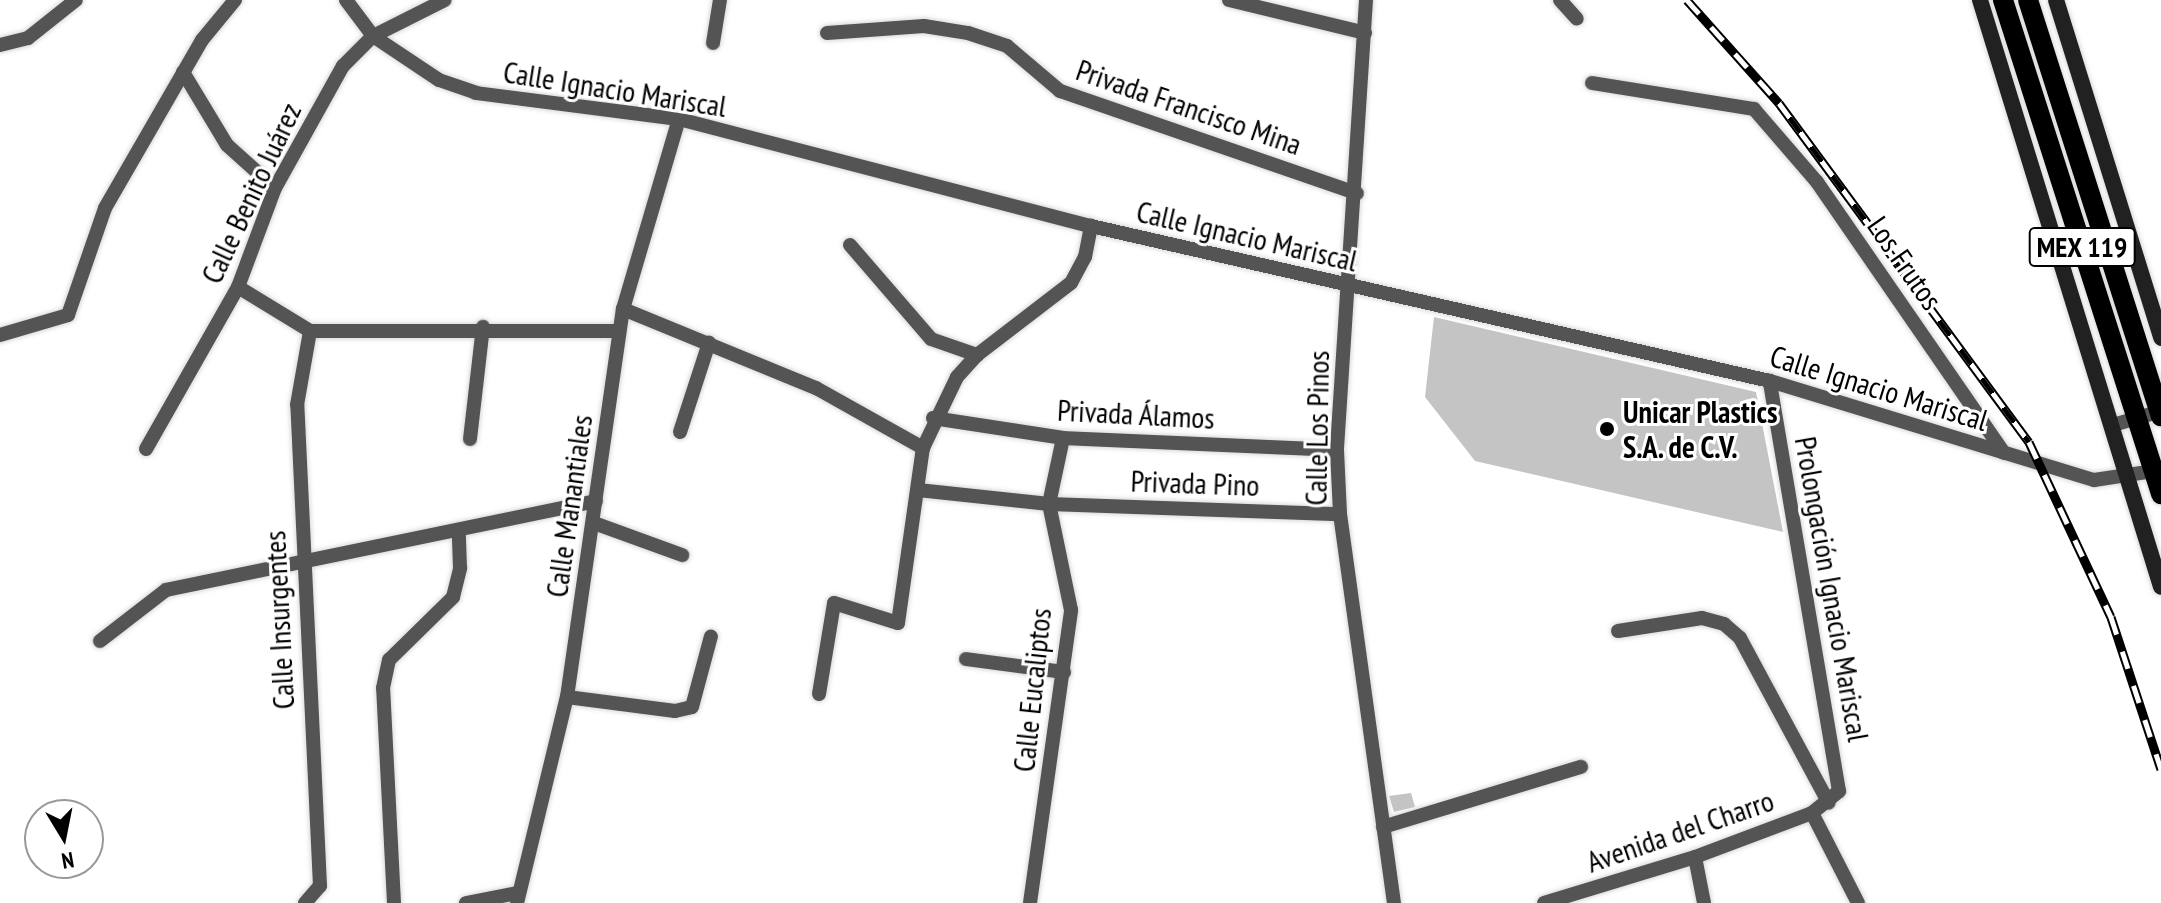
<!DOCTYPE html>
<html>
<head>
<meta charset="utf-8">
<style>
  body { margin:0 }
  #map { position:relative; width:2161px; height:903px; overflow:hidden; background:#fff; font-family:"PT Sans Narrow",sans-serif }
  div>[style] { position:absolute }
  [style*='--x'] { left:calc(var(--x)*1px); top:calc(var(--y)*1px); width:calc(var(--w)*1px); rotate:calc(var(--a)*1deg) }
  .building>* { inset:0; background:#c4c4c4 }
  .roads { filter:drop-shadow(0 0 2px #dbdbdb) drop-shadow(0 0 2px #dbdbdb) }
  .minor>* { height:14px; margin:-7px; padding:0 7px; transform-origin:7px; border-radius:7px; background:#545454 }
  .secondary>* { height:16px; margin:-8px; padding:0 8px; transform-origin:8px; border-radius:8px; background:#212121 }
  .primary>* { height:20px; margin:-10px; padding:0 10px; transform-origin:10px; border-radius:10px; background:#000 }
  .rail>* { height:9px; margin-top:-4.5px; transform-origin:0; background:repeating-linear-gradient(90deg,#fff 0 18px,#000 0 36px); box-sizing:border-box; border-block:2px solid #000 }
  .dots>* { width:22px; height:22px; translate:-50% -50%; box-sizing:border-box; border:4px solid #fff; border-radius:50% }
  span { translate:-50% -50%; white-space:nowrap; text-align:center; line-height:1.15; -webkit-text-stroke:6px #fff; paint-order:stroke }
  .shield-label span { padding:2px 6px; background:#fff; border:2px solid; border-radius:6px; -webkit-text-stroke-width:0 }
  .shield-label { font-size:28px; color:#000; font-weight:700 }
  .street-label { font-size:30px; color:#000 }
  .poi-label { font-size:30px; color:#000; font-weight:700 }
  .left { translate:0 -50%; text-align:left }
  .north { position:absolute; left:24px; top:799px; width:80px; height:80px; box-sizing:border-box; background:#fff; border:2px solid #999; border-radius:50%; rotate:170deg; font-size:22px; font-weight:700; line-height:32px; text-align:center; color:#000 }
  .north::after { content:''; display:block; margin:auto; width:28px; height:36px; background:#000; clip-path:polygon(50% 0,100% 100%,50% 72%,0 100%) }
</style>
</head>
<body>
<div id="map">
  <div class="building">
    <i style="clip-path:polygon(1434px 317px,1756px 392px,1783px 532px,1475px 461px,1425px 397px)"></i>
    <i style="clip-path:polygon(1411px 793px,1415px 807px,1394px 812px,1389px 796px)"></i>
  </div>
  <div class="roads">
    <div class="minor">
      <i style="--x:346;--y:0;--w:45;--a:53.1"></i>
      <i style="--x:373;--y:36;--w:79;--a:33.7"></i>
      <i style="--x:439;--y:80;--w:39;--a:19"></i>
      <i style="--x:476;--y:93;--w:205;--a:7.3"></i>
      <i style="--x:679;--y:119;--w:426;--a:14.6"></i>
      <i style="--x:1091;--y:226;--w:696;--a:12.86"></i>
      <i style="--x:1770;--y:381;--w:339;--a:17"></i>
      <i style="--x:2094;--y:480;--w:68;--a:-8.5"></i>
      <i style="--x:1229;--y:0;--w:140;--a:13.6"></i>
      <i style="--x:1366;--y:0;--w:451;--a:93.7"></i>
      <i style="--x:1337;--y:450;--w:64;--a:87.3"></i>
      <i style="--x:1340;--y:514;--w:393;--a:82.1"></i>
      <i style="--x:1560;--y:0;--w:25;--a:48"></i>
      <i style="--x:827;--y:33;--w:97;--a:-4.1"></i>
      <i style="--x:924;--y:26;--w:45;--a:9"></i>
      <i style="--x:968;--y:33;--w:41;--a:18.4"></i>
      <i style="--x:1007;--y:46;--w:70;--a:40.3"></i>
      <i style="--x:1060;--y:91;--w:314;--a:19"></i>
      <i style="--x:713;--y:43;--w:44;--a:-80.8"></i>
      <i style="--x:0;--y:45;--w:29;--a:-14"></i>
      <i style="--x:28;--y:38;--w:61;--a:-38.4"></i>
      <i style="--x:183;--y:72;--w:85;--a:58.9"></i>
      <i style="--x:227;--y:145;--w:64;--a:41.9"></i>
      <i style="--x:1592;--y:83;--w:164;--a:9.1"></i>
      <i style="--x:1754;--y:109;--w:96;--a:49.2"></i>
      <i style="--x:1817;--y:182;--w:329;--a:55.4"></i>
      <i style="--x:850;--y:245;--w:124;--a:49.2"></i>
      <i style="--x:931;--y:339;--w:49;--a:19.2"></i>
      <i style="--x:238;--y:287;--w:84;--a:31.4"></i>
      <i style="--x:310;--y:331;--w:309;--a:0"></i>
      <i style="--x:623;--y:309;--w:209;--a:22.3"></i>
      <i style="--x:816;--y:388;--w:123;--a:29.3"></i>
      <i style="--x:0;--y:335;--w:71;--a:-16.4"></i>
      <i style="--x:68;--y:315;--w:113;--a:-70.9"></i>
      <i style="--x:105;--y:208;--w:194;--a:-60"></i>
      <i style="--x:202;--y:40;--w:52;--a:-50.5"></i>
      <i style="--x:933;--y:418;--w:132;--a:8.7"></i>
      <i style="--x:1063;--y:438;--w:274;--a:2.5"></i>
      <i style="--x:2113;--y:425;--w:50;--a:-16.3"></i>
      <i style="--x:680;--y:432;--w:94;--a:-72"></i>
      <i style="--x:470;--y:439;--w:113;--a:-83.4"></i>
      <i style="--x:146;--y:449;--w:186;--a:-60.4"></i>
      <i style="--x:238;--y:287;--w:106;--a:-69.5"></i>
      <i style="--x:275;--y:188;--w:140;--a:-60.9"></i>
      <i style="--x:343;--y:66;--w:42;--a:-45"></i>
      <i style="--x:373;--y:36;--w:80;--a:-26.6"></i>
      <i style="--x:918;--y:490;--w:132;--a:6.1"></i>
      <i style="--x:1049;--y:504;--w:291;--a:2"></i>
      <i style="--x:594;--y:523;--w:94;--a:20"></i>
      <i style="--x:1618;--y:631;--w:85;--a:-8.8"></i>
      <i style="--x:1702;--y:618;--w:23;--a:15"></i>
      <i style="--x:1724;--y:624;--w:21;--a:41"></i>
      <i style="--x:1740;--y:638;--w:187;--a:61.7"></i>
      <i style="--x:100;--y:641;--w:83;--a:-37.7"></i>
      <i style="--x:166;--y:590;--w:439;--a:-11.7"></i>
      <i style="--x:966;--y:659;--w:99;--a:7.6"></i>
      <i style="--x:819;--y:694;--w:92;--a:-80.6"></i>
      <i style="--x:834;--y:603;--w:67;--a:17.4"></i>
      <i style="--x:898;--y:623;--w:177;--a:-81.9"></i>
      <i style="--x:923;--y:448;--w:79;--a:-64.4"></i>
      <i style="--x:957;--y:377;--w:30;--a:-48"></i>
      <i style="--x:977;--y:355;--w:118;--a:-37.5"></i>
      <i style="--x:1071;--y:283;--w:30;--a:-62"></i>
      <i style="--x:1085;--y:257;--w:32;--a:-79"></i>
      <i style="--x:567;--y:697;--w:109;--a:7.4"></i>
      <i style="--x:675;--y:711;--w:17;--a:-13"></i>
      <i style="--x:692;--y:707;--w:73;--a:-75"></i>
      <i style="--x:1812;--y:813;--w:101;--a:62.9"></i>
      <i style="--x:1383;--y:827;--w:207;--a:-16.9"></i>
      <i style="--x:1695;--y:857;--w:47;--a:78.9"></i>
      <i style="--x:305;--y:903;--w:23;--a:-49"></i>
      <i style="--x:320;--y:886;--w:482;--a:-92.7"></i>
      <i style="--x:297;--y:405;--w:75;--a:-80"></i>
      <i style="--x:394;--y:903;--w:215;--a:-92.9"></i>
      <i style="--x:383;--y:688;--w:29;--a:-78"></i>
      <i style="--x:389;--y:660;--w:90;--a:-44.5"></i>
      <i style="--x:453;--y:597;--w:30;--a:-76"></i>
      <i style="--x:460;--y:568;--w:38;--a:-92"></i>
      <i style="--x:466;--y:903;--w:53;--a:-10.9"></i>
      <i style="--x:517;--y:903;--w:212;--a:-76.4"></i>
      <i style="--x:567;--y:697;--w:392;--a:-81.8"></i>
      <i style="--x:623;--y:309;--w:198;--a:-73.6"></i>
      <i style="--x:1030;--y:903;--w:296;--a:-82"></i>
      <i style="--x:1071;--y:610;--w:108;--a:-101.7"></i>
      <i style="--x:1049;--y:504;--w:67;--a:-78"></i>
      <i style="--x:1544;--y:903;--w:158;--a:-16.9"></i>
      <i style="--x:1695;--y:857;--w:125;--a:-20.6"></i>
      <i style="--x:1812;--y:813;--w:35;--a:-39"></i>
      <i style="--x:1839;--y:791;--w:416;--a:-99.6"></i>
    </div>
    <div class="secondary">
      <i style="--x:1980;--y:0;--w:614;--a:72.86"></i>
      <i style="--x:2056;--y:0;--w:354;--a:72.7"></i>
    </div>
    <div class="primary">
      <i style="--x:2003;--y:0;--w:519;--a:72.26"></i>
      <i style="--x:2028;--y:0;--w:437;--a:72.3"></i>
    </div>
  </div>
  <div class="rail">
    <i style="--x:1687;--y:0;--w:138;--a:48.2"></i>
    <i style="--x:1779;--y:103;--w:421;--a:53.6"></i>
    <i style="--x:2029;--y:442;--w:193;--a:64.9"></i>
    <i style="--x:2111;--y:617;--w:160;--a:71.8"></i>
  </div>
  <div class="dots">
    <i style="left:1607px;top:429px;background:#000"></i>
  </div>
  <div class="shield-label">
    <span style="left:2082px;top:247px">MEX 119</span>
  </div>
  <div class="street-label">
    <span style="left:615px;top:89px;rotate:9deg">Calle Ignacio Mariscal</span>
    <span style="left:1189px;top:107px;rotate:19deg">Privada Francisco Mina</span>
    <span style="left:251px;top:193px;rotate:-65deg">Calle Benito Juárez</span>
    <span style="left:1247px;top:236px;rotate:13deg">Calle Ignacio Mariscal</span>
    <span style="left:1905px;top:263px;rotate:55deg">Los Frutos</span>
    <span style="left:1879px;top:388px;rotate:17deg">Calle Ignacio Mariscal</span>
    <span style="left:1136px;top:414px;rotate:3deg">Privada Álamos</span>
    <span style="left:1317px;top:428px;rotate:-89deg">Calle Los Pinos</span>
    <span style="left:1195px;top:483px;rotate:2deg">Privada Pino</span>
    <span style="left:569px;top:506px;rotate:-82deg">Calle Manantiales</span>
    <span style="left:1832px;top:589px;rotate:80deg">Prolongación Ignacio Mariscal</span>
    <span style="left:279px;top:620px;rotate:-93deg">Calle Insurgentes</span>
    <span style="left:1032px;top:690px;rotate:-84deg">Calle Eucaliptos</span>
    <span style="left:1680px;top:831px;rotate:-19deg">Avenida del Charro</span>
  </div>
  <div class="poi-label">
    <span class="left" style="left:1623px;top:429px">Unicar Plastics<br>S.A. de C.V.</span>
  </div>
  <div class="north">N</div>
</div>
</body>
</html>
